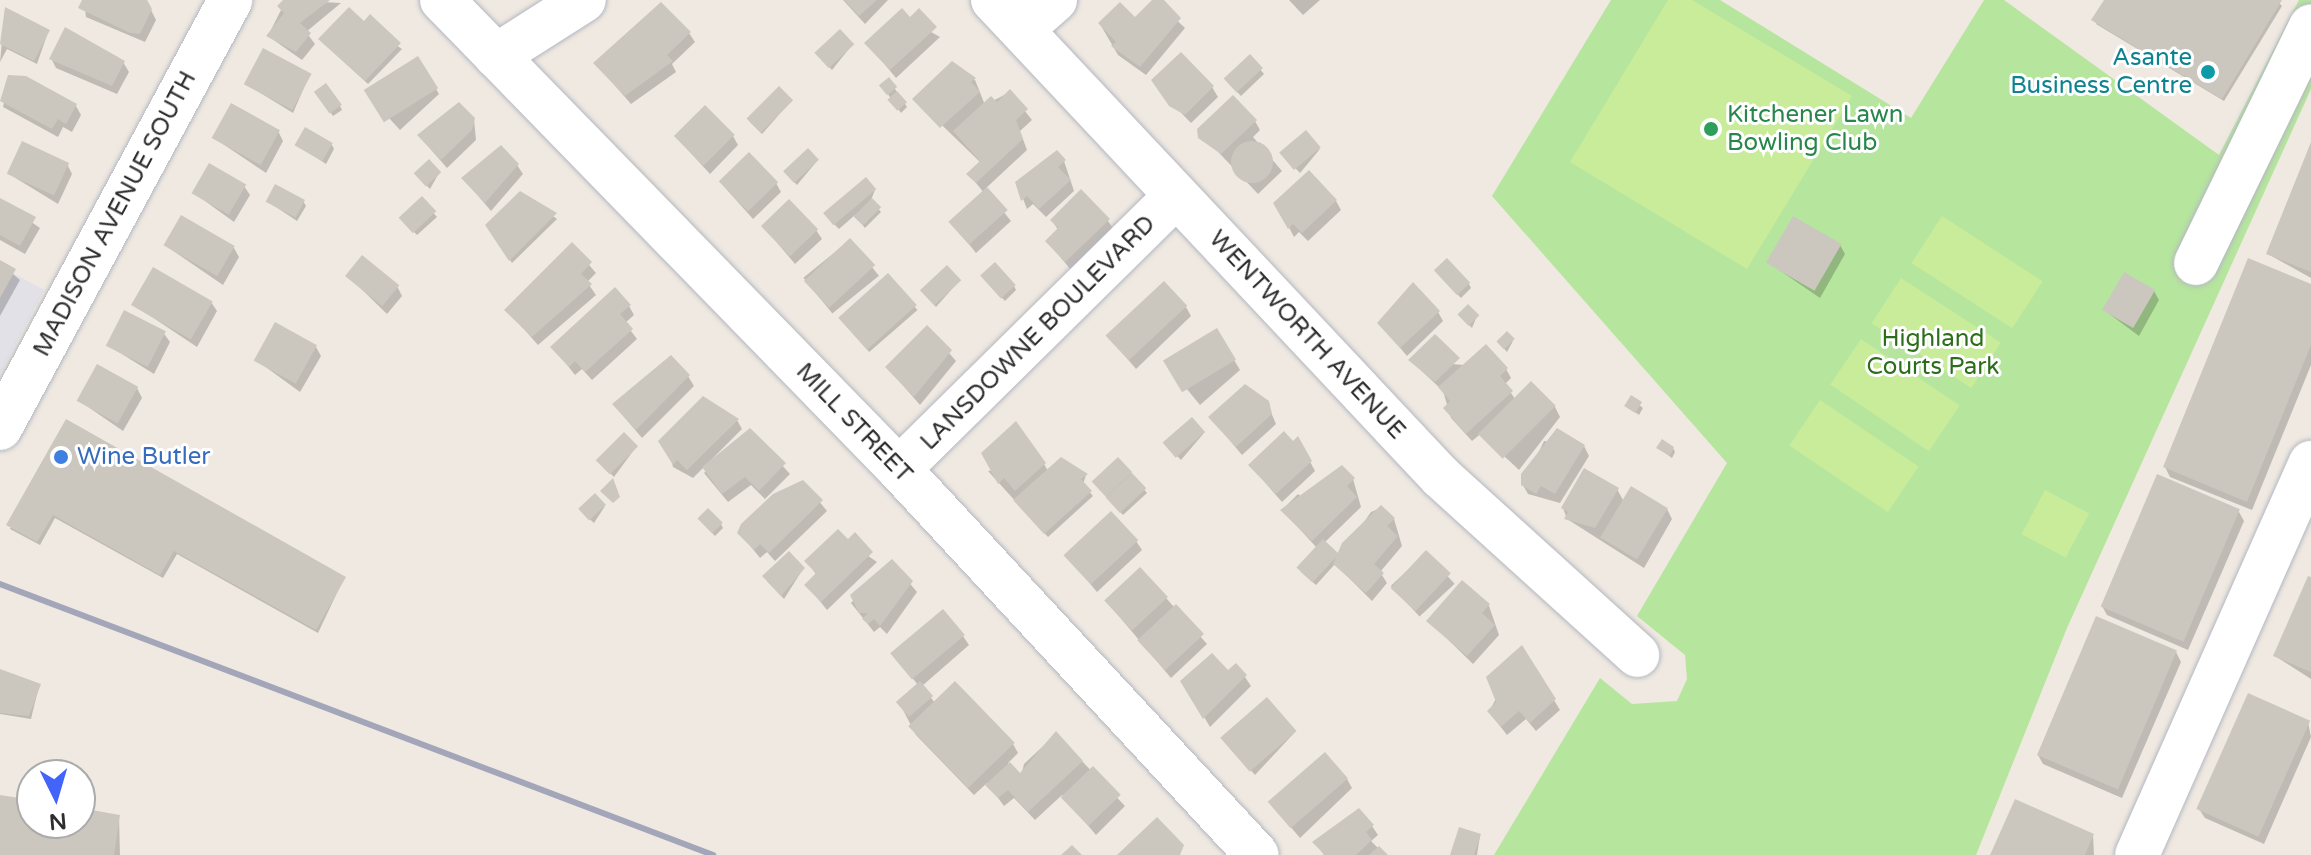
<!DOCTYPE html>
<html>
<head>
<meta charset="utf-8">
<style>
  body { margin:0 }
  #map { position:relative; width:2311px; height:855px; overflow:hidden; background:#efe9e1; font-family:"Varela Round",sans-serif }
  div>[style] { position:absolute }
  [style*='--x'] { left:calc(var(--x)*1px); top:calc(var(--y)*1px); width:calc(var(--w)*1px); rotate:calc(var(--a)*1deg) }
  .industrial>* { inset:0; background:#e3e1e8 }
  .green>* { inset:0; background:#b6e59e }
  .pitch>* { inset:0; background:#c9ec9a; transform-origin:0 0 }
  .shadow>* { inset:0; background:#0003; transform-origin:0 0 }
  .building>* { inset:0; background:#cbc7bf; transform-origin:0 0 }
  .round { border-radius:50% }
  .roads { filter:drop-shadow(0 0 2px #b4b7c1) drop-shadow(0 0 2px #b4b7c1) }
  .minor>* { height:44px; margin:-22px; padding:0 22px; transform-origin:22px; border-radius:22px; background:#fff }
  .rail>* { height:6px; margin:-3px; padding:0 3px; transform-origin:3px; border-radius:3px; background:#a3a6b8 }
  .dots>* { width:22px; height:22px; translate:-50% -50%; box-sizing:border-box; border:4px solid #fff; border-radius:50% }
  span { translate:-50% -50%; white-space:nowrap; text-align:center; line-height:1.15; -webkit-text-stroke:6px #fff; paint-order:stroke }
  .culture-label { font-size:24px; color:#0d838f }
  .right { translate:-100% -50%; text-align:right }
  .leisure-label { font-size:24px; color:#27864d }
  .left { translate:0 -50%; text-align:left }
  .street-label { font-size:24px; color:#2e2e2e }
  .park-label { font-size:24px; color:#2c6e1b }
  .shop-label { font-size:24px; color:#366cbe }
  .north { position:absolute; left:16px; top:759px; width:80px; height:80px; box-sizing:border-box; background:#fff; border:2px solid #ababab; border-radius:50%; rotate:175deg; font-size:22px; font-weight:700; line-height:32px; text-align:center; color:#2e2e2e }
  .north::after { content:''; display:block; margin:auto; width:28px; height:36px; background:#4264fb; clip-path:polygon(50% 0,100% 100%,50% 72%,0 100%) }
</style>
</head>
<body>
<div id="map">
  <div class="industrial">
    <i style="clip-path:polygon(0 266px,44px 290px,0 374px)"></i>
  </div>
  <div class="green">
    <i style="clip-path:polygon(1611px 0,1720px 0,1911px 118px,1984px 0,2004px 0,2219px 155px,2299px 0,2311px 0,2311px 89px,2067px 628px,1976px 855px,1494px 855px,1600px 678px,1632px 704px,1677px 701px,1687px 679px,1685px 655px,1637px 616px,1727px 463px,1492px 196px)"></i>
  </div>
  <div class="pitch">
    <i style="clip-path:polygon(1668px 0,1692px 0,1852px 96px,1747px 269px,1570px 162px)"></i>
    <i style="left:1942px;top:216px;width:120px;height:56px;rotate:33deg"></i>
    <i style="left:1901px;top:278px;width:119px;height:54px;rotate:33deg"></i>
    <i style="left:1861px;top:339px;width:119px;height:55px;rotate:34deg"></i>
    <i style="left:1820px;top:400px;width:119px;height:55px;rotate:34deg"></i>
    <i style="left:2045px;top:490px;width:50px;height:50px;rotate:28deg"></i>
  </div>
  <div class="shadow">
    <i style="clip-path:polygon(84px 0,146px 0,156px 20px,145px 42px,86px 17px)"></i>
    <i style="clip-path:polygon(286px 0,341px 3px,306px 32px,315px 44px,302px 60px,268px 36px)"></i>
    <i style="clip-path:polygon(843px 0,888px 0,865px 24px)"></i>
    <i style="clip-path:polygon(1155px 0,1185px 28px,1146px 75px,1118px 55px,1100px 24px,1135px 20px)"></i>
    <i style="clip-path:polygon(1289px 0,1320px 0,1303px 15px)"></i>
    <i style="clip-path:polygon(2106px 0,2276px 0,2282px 6px,2224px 101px,2096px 24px)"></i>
    <i style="clip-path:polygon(5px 10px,48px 32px,37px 64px,7px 49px,0 62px)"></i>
    <i style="clip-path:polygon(910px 20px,940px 37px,896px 78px,867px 43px)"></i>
    <i style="clip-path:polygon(364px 24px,402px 49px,368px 84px,320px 40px)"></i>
    <i style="clip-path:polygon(689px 33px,695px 42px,672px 64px,676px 72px,631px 104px,596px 64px)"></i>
    <i style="clip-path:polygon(852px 45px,832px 70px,819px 56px)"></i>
    <i style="clip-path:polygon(1250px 57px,1264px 74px,1241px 96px,1229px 84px)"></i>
    <i style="clip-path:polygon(51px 58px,123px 62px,129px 72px,117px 94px,56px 68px)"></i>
    <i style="clip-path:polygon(418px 59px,439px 94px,400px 130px,377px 105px)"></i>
    <i style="clip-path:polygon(952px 64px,975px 80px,985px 105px,1010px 92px,1032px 120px,1020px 131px,1027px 150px,985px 189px,1011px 221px,976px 253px,952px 223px,984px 193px,969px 174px,981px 163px,915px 99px)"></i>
    <i style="clip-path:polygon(309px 76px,293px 113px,246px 84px)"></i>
    <i style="clip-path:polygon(9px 78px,76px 106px,81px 115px,72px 132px,63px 127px,58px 137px,3px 107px)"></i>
    <i style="clip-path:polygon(889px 80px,907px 107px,901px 113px,885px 90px)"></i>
    <i style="clip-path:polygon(1212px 87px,1218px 97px,1191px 123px,1159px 90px)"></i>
    <i style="clip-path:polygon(316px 92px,340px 106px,342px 110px,333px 116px)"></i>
    <i style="clip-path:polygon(791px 101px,762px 134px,750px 122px)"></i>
    <i style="clip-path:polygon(474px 120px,476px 140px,447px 168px,419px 136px)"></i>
    <i style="clip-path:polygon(1255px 121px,1260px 130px,1253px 137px,1282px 171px,1258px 194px,1205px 138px)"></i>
    <i style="clip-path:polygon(278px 131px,283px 141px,266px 173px,214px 138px)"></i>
    <i style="clip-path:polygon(733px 136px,738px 145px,710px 174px,676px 137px)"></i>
    <i style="clip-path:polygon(297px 145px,332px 145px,334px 149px,326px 164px)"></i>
    <i style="clip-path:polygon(2311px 147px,2311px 278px,2268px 254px)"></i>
    <i style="clip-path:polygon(1320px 149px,1300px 173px,1286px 158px)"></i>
    <i style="clip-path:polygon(817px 161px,797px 185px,787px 174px)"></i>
    <i style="clip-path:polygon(1064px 161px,1074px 191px,1046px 217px,1033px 204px,1027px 209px,1017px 183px)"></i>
    <i style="clip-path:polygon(67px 164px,72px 174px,58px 204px,9px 174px)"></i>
    <i style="clip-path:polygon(517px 165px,523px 174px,491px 211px,463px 178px)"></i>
    <i style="clip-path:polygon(439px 173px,430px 189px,419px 178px)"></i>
    <i style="clip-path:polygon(720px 182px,776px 183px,781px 192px,753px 219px)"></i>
    <i style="clip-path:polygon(244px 186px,250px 195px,234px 222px,194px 193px)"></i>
    <i style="clip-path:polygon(875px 190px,871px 200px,881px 212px,865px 228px,855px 215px,839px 229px,830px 220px)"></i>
    <i style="clip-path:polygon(521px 193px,557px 219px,512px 263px,487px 225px)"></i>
    <i style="clip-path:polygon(421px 199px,437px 217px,417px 235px,404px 222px)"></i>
    <i style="clip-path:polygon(0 200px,40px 228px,25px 254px,0 240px)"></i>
    <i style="clip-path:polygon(267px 201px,303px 201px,306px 206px,297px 221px)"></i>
    <i style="clip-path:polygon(1336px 201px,1341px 210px,1308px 241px,1299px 232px,1294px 237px,1276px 203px)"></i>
    <i style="clip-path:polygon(1052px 220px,1108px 221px,1114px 230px,1071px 270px,1047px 241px,1058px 230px)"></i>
    <i style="clip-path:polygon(763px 226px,816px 230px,822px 239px,795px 264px)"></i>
    <i style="left:850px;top:240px;width:46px;height:60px;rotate:51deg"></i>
    <i style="clip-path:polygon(572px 245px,596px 273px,587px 282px,596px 295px,538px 345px,507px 310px)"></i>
    <i style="clip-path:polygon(1840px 245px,1845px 254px,1820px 298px,1769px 263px)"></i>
    <i style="clip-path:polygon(166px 246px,234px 248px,239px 257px,223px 285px)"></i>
    <i style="clip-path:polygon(0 263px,20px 280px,0 316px)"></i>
    <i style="clip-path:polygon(347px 275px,397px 286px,402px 296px,387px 314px)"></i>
    <i style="clip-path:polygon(1439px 275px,1469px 284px,1471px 288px,1461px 298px)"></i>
    <i style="left:888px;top:276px;width:45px;height:64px;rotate:49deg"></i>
    <i style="clip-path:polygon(985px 280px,1014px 286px,1016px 290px,1005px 301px)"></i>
    <i style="clip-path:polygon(959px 281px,936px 307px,925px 294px)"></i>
    <i style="clip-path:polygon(2311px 286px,2311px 365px,2252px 510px,2170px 477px,2165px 467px)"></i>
    <i style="clip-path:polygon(2154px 291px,2159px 300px,2139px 336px,2104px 310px)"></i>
    <i style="clip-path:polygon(211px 302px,217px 311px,197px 347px,134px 305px)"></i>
    <i style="clip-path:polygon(629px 306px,634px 315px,625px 323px,637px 339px,592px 380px,582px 369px,575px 375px,553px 347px)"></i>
    <i style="clip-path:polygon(1186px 307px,1191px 316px,1136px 369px,1109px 337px)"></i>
    <i style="clip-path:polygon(1438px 312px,1443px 321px,1407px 356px,1379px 323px)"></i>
    <i style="clip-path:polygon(1477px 316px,1472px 328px,1462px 318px)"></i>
    <i style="clip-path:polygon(927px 328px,956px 361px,920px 405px,887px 367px)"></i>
    <i style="clip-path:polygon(162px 331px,170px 342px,154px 374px,109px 346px)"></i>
    <i style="clip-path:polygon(1217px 331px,1240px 370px,1200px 405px,1172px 371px)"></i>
    <i style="clip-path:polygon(1513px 341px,1507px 352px,1501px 345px)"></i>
    <i style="clip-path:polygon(316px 347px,321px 356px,300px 392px,256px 360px)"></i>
    <i style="clip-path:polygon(1410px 360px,1506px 369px,1511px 378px,1505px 384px,1517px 402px,1555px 407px,1560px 417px,1519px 470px,1487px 440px,1512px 408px,1472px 441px,1451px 418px,1443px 391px)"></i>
    <i style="clip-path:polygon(688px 376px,694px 386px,642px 438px,614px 405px)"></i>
    <i style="clip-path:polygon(137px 388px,142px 398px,123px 431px,78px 400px)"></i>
    <i style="clip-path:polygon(1631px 398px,1643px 408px,1639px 415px,1627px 406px)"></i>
    <i style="clip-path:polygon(1267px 403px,1276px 424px,1242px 455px,1211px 418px)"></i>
    <i style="clip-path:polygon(737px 420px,742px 429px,693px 478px,673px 467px,670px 455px)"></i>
    <i style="clip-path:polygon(66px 422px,344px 578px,318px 633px,177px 554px,163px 578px,55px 518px,40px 545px,10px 529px)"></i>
    <i style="clip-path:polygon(750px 430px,790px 474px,765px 499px,751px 485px,728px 502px,704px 473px)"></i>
    <i style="clip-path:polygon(1204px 433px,1181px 460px,1168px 447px)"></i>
    <i style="clip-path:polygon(1298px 439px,1315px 471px,1282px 502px,1250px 465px)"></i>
    <i style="clip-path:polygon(1544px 441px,1584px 446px,1589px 456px,1560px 503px,1528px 494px,1523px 485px)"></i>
    <i style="clip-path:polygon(636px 447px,614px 477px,601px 464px)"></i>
    <i style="clip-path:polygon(1658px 448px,1673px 448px,1675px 452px,1672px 458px)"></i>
    <i style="clip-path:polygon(1061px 459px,1086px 475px,1083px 484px,1093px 496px,1048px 537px,988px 471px,1044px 464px,1048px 471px)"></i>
    <i style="clip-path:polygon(1130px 473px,1147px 493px,1123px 515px,1097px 486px)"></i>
    <i style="clip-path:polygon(1353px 479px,1361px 507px,1324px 543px,1339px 558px,1371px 512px,1381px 508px,1394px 519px,1402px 546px,1380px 572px,1387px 583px,1372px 601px,1335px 564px,1316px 585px,1301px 572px,1317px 548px,1282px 510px,1298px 494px,1305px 500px)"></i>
    <i style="clip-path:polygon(803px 482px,827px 511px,775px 561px,767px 552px,760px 558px,740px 533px)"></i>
    <i style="clip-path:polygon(1617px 489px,1624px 502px,1667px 509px,1672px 519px,1644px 568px,1567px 519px,1563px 508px)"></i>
    <i style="clip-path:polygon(605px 506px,594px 523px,584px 514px)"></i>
    <i style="clip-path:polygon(2239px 512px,2244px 521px,2188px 650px,2107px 615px,2102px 606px)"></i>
    <i style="clip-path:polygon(702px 522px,721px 524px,723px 528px,715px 536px)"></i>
    <i style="clip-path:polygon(1136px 541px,1142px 550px,1097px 592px,1067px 556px)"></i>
    <i style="clip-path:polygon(848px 542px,877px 562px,827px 610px,807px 585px,817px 576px,807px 561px)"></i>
    <i style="left:1426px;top:553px;width:42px;height:48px;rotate:47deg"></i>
    <i style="clip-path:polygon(892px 562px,917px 592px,887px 634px,880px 627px,874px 632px,851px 603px)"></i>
    <i style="clip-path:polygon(803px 569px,784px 599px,767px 581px)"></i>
    <i style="clip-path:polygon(2311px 579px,2311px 679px,2275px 656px)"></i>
    <i style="clip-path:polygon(1462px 583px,1489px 606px,1499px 635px,1473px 664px,1429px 621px)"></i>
    <i style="clip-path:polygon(1166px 598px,1207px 644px,1171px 678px,1107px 602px)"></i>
    <i style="clip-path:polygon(963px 636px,969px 645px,922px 686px,935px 703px,1013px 744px,1018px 753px,1008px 763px,1021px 777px,1024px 764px,1056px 734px,1125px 806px,1096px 835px,1062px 795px,1035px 820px,1014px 798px,1004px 806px,987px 783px,974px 795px,916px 735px,901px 706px,918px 685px,894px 655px)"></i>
    <i style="clip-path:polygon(1522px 648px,1560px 710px,1536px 731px,1526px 719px,1507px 735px,1489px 712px)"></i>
    <i style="clip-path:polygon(2176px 652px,2181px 662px,2122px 798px,2043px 764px,2038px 755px)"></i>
    <i style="clip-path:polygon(0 671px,39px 686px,31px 719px,0 714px)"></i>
    <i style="clip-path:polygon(1228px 673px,1245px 677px,1251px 686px,1210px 727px,1183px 681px)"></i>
    <i style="clip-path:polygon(2308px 722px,2311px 737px,2264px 844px,2205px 818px,2199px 809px)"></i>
    <i style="clip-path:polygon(1295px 732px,1255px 775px,1226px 743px)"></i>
    <i style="clip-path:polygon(1347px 779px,1352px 788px,1300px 838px,1272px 805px)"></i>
    <i style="clip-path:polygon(0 797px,32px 803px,32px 823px,80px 823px,80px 810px,119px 817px,120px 855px,0 855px)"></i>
    <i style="clip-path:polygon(1372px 826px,1378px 835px,1371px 841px,1385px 855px,1324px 855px,1315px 842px)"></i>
    <i style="clip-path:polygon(2093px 835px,2094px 855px,1992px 855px)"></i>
    <i style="clip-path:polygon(1480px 836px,1477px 855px,1452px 855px)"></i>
  </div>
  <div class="building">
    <i style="clip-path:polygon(82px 0,147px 0,152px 9px,140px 34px,130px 33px,78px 8px)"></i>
    <i style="clip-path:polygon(283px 0,330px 0,300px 23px,311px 33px,296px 52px,266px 36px,284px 13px,277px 6px)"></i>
    <i style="clip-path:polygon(844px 0,877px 0,859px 16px)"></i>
    <i style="clip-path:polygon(1152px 0,1164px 0,1181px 18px,1140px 67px,1111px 46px,1116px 42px,1098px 23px,1120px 2px,1135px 17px)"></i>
    <i style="clip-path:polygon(2104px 0,2282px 0,2222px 99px,2091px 20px)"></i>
    <i style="clip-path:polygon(661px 2px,691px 32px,667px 55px,673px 61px,625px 96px,593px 63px)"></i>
    <i style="clip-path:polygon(5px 7px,50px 30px,34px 61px,0 44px)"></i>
    <i style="clip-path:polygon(349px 7px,364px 21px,370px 14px,401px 43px,365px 81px,318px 39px)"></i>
    <i style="clip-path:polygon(902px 8px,910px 17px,919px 8px,937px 27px,890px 70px,864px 43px)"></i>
    <i style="clip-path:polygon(65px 27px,125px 61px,112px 86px,49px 59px)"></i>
    <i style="left:840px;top:29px;width:21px;height:35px;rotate:47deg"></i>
    <i style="left:263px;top:48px;width:55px;height:41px;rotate:28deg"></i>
    <i style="clip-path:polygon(1181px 52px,1214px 86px,1185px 115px,1169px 106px,1151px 80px)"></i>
    <i style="left:1250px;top:54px;width:19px;height:36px;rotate:47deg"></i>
    <i style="left:418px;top:56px;width:38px;height:64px;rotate:58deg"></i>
    <i style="clip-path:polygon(952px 61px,976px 78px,971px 82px,980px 92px,940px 128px,912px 99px)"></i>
    <i style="clip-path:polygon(8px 75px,26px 76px,77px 104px,66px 124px,58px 119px,52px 129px,0 101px)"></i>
    <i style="left:889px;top:77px;width:13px;height:13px;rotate:51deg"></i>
    <i style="left:326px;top:83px;width:27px;height:15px;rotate:54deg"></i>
    <i style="left:779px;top:86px;width:20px;height:46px;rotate:45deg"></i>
    <i style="clip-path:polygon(1010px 89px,1028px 109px,1016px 120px,1023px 139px,976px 183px,966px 174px,980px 161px,953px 131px,991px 96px,997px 102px)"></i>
    <i style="left:897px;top:91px;width:15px;height:13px;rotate:48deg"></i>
    <i style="clip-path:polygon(1233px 95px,1257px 120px,1221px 154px,1198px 138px,1197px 129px)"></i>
    <i style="clip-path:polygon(459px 102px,475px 118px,472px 130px,441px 160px,417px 135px)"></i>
    <i style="left:231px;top:103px;width:56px;height:40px;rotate:29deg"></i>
    <i style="left:705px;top:105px;width:42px;height:44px;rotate:45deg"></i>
    <i style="left:305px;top:127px;width:32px;height:21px;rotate:30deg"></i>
    <i style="left:1306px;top:130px;width:23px;height:35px;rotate:50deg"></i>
    <i style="left:22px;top:141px;width:52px;height:36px;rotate:25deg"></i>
    <i class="round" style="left:1231px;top:141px;width:42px;height:42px"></i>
    <i style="clip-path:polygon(2311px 142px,2311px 272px,2266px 254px)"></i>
    <i style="clip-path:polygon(501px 145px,519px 164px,485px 203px,461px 178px)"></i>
    <i style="left:808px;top:148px;width:16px;height:34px;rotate:47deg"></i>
    <i style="clip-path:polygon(1057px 150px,1066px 160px,1058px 167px,1071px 180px,1039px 209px,1027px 196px,1021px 201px,1015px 182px)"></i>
    <i style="left:749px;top:152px;width:42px;height:42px;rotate:46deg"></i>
    <i style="left:429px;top:159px;width:18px;height:21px;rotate:47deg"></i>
    <i style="left:209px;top:163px;width:43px;height:35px;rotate:30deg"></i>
    <i style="clip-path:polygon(1309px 170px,1337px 200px,1302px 233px,1293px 224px,1288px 229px,1273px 203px)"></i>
    <i style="left:866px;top:177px;width:16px;height:56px;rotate:50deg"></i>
    <i style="left:275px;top:184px;width:34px;height:20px;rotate:28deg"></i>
    <i style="left:987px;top:187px;width:31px;height:52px;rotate:48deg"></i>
    <i style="clip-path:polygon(1081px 189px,1110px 219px,1065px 262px,1045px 241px,1058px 228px,1050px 220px)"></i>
    <i style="clip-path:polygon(520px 191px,557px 213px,509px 261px,485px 225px)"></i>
    <i style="left:422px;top:196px;width:21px;height:32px;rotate:47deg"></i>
    <i style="clip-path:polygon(0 198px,36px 217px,20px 246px,0 235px)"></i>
    <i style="left:872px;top:198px;width:13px;height:26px;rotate:45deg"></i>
    <i style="left:789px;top:199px;width:42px;height:39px;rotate:46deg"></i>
    <i style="left:181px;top:215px;width:62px;height:35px;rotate:30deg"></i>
    <i style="left:1793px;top:216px;width:56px;height:54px;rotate:30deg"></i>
    <i style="left:850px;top:238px;width:37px;height:63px;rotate:47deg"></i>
    <i style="clip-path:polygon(572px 242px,592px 262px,581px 274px,592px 284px,532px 337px,504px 310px)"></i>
    <i style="left:362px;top:255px;width:48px;height:27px;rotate:39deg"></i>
    <i style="left:1447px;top:258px;width:34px;height:18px;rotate:47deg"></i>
    <i style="clip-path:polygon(2248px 258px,2311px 284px,2311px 345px,2247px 502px,2163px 467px)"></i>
    <i style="clip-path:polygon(0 260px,16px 269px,0 298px)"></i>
    <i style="left:995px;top:262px;width:31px;height:20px;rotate:48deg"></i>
    <i style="left:947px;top:265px;width:21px;height:37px;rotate:47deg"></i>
    <i style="left:153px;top:267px;width:69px;height:44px;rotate:30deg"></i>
    <i style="left:2124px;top:272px;width:36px;height:44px;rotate:30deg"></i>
    <i style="left:888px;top:273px;width:43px;height:67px;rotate:48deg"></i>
    <i style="left:1164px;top:281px;width:34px;height:80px;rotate:47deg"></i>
    <i style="clip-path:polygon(1413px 282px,1440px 311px,1400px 348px,1377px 323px)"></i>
    <i style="clip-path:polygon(615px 287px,631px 305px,620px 314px,633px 329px,585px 372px,575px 361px,569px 367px,550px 347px)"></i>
    <i style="left:1468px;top:304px;width:16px;height:15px;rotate:45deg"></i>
    <i style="left:124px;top:310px;width:47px;height:40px;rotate:27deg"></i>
    <i style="left:275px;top:322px;width:48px;height:44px;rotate:29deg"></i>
    <i style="clip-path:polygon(927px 325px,952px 350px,914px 397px,885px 367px)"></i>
    <i style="left:1217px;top:328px;width:37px;height:63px;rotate:59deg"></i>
    <i style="left:1507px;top:331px;width:11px;height:15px;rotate:45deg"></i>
    <i style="clip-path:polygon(1435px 334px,1460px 358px,1435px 382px,1408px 360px)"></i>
    <i style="clip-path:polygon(1486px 344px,1508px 368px,1500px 376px,1513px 391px,1466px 434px,1443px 408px,1450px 401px,1438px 387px)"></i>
    <i style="clip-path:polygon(671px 355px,690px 375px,636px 430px,612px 404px)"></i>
    <i style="left:97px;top:364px;width:47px;height:42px;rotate:29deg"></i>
    <i style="left:1531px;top:381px;width:35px;height:75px;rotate:45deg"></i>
    <i style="clip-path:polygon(1245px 384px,1269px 401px,1272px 414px,1236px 447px,1208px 417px)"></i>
    <i style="left:1631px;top:395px;width:13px;height:13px;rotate:32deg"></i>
    <i style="clip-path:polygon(703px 396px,739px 419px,687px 470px,677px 460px,673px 465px,658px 441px)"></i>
    <i style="left:1192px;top:417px;width:20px;height:39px;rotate:49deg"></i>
    <i style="clip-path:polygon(66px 419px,346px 577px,316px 630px,174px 551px,160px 575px,53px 515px,37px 542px,6px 525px)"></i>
    <i style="clip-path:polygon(1016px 421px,1046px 463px,1015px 491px,1004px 478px,998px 484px,981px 453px)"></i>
    <i style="clip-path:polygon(750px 428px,786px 463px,759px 491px,745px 477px,722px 494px,702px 467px)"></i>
    <i style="clip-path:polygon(1557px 428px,1585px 445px,1555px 494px,1541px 486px,1536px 494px,1521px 485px,1521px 474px)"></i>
    <i style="clip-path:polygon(1284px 431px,1293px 441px,1298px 436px,1312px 461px,1276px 494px,1248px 465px)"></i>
    <i style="left:624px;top:432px;width:20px;height:40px;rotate:45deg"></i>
    <i style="clip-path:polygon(1662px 439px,1674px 447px,1670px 456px,1656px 448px)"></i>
    <i style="clip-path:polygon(1061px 457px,1088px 474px,1081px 479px,1092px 491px,1044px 534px,1013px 500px)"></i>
    <i style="left:1118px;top:457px;width:21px;height:36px;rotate:47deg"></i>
    <i style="clip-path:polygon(1342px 465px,1355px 478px,1347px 486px,1357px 497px,1312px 541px,1280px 510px)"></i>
    <i style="clip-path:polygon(1584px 468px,1619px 488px,1595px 528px,1564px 519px,1568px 512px,1561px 508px)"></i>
    <i style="left:1132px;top:473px;width:21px;height:36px;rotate:47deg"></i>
    <i style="left:2157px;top:474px;width:90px;height:144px;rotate:23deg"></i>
    <i style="clip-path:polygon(613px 478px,620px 497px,613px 503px,600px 491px)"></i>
    <i style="clip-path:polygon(803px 480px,823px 500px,769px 553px,760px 544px,754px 550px,737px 533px,741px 524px,773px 494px)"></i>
    <i style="left:1631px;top:486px;width:43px;height:60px;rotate:31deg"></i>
    <i style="left:595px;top:493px;width:16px;height:23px;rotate:47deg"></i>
    <i style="clip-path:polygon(1381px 505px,1395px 518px,1387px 526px,1398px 536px,1374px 564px,1384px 573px,1366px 593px,1333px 564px,1342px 543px)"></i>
    <i style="left:708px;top:508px;width:21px;height:15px;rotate:45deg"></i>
    <i style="left:1111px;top:511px;width:40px;height:65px;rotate:47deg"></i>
    <i style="clip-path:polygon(838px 529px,848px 539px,855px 532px,873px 552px,821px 602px,804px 585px,816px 573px,804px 561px)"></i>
    <i style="left:1323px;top:539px;width:22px;height:39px;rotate:43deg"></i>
    <i style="left:1426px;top:550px;width:34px;height:52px;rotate:43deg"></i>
    <i style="clip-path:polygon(789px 551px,805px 568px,781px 596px,762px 576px)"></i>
    <i style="clip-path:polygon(892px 559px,913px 581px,880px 626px,874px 619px,868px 624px,862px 619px,868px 613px,859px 613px,850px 595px)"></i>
    <i style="left:1140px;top:567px;width:41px;height:49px;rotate:47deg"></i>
    <i style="clip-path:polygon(2308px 576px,2311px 577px,2311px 672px,2273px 656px)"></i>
    <i style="clip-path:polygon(1462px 580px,1490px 604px,1482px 613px,1495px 625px,1467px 656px,1426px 621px)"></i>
    <i style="left:1176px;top:604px;width:41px;height:53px;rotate:47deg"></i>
    <i style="left:943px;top:609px;width:34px;height:69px;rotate:50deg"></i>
    <i style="left:2096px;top:616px;width:88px;height:151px;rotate:23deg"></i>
    <i style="clip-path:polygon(1522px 645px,1556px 699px,1530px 723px,1519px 711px,1501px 727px,1487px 711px,1496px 702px,1486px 677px)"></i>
    <i style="clip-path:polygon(1212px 653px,1228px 670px,1236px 663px,1247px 675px,1203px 719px,1180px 681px)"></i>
    <i style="clip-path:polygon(0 669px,41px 684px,29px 716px,0 713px)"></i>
    <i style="left:920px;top:681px;width:20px;height:32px;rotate:49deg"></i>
    <i style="left:955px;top:681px;width:86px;height:65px;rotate:46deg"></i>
    <i style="left:2248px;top:693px;width:68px;height:127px;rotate:24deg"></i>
    <i style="left:1267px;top:697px;width:45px;height:62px;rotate:49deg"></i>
    <i style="clip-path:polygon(1056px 731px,1083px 761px,1028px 812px,1008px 790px,998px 798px,985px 785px,1010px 762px,1020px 773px)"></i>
    <i style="left:1325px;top:752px;width:35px;height:76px;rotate:49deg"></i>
    <i style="left:1093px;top:766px;width:40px;height:45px;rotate:46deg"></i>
    <i style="clip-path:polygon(0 795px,32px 800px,32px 823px,80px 823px,80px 808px,120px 815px,114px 855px,0 855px)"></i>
    <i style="clip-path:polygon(2015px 799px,2094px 834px,2085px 855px,1990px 855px)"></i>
    <i style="clip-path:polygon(1359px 808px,1374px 825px,1366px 832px,1372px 840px,1356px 855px,1325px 855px,1312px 842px)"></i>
    <i style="clip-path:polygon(1157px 817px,1184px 845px,1180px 855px,1117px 855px)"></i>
    <i style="clip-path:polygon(1459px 827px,1481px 834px,1474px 855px,1450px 855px)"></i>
    <i style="clip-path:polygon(1072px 845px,1082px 855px,1061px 855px)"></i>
    <i style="clip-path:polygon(1379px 846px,1388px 855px,1369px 855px)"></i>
  </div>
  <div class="roads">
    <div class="minor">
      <i style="--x:442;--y:0;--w:655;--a:45.74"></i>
      <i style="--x:899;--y:469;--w:526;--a:47.16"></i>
      <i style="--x:993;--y:0;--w:654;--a:46.8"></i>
      <i style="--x:1441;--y:477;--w:265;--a:42.2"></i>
      <i style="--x:1022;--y:29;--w:44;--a:-41.3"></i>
      <i style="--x:496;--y:56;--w:104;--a:-32.5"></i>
      <i style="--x:2196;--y:263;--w:263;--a:-64.1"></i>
      <i style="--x:0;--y:428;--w:486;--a:-61.7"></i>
      <i style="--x:899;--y:469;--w:389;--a:-44.6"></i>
      <i style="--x:2137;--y:855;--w:429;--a:-66.1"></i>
    </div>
  </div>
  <div class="rail">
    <i style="--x:0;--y:584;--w:763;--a:20.81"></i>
  </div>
  <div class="dots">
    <i style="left:2208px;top:72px;background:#0f9aa8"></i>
    <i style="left:1711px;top:129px;background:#2e9e5b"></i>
    <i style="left:61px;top:457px;background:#3f7fe0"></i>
  </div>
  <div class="culture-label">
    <span class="right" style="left:2192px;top:72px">Asante<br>Business Centre</span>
  </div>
  <div class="leisure-label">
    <span class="left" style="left:1727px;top:129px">Kitchener Lawn<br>Bowling Club</span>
  </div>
  <div class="street-label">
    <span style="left:115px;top:214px;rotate:-62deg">MADISON AVENUE SOUTH</span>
    <span style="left:1038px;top:333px;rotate:-45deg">LANSDOWNE BOULEVARD</span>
    <span style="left:1307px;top:335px;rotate:47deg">WENTWORTH AVENUE</span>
    <span style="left:854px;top:423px;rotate:46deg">MILL STREET</span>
  </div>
  <div class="park-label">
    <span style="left:1933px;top:353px">Highland<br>Courts Park</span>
  </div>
  <div class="shop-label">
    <span class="left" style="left:77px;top:457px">Wine Butler</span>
  </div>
  <div class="north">N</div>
</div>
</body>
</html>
